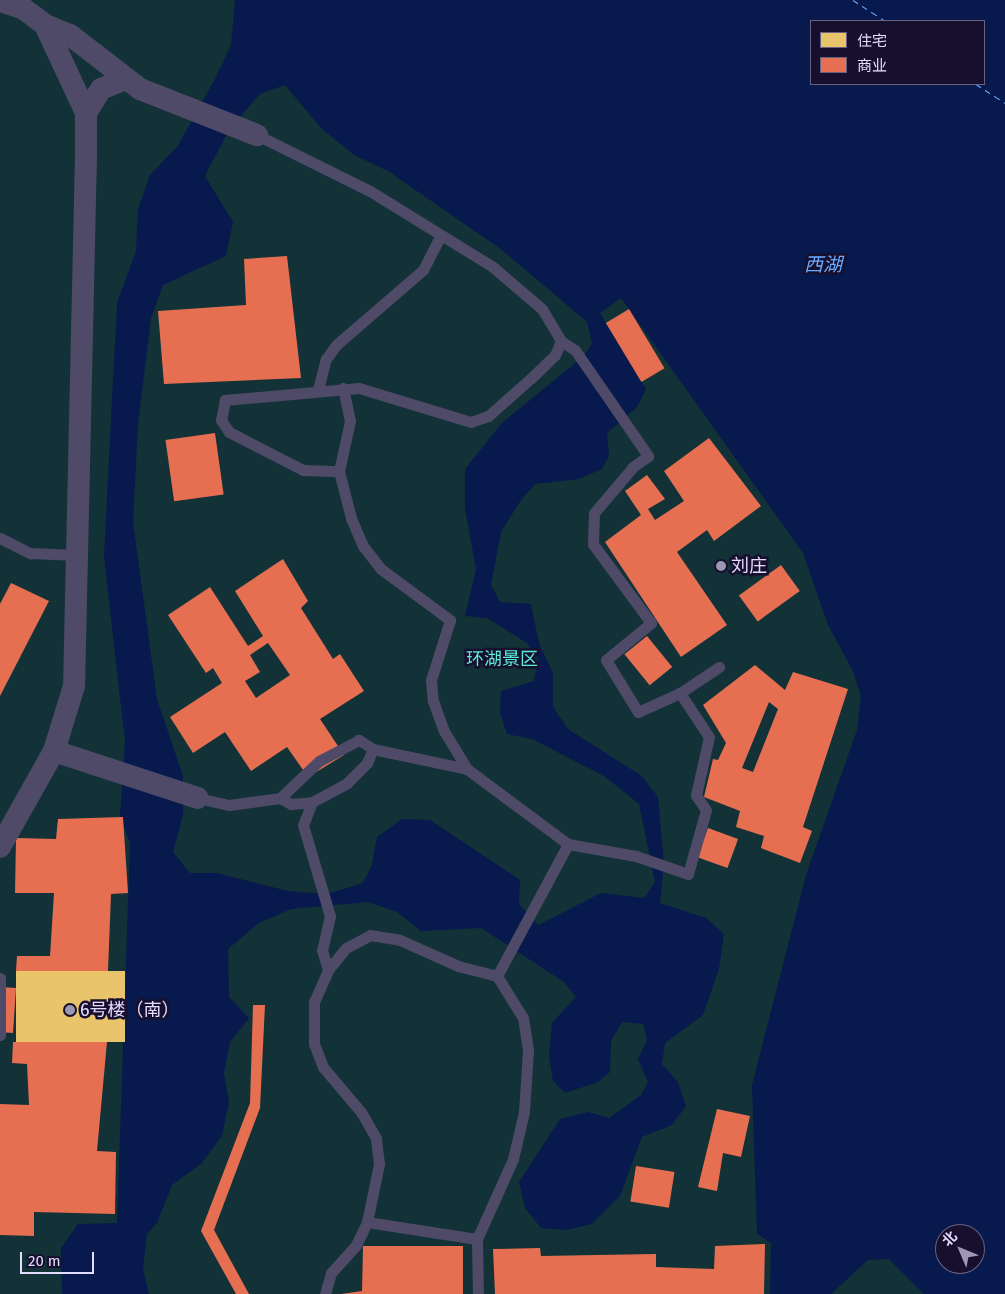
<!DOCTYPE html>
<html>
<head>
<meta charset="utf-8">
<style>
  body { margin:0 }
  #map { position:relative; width:1005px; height:1294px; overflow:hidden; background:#1a1627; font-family:"Fira Sans","Noto Sans SC",sans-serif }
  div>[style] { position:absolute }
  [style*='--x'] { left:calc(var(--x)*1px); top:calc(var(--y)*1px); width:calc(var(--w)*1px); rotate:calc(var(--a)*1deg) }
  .green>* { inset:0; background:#123237 }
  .water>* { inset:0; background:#07194d }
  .homes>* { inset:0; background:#e9c46a; transform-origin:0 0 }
  .shops>* { inset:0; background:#e76f51; transform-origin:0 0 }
  .ferry>* { height:1px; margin-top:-0.5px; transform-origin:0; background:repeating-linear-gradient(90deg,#6aabff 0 6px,transparent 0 11px) }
  .service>* { height:11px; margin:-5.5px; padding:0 5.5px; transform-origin:5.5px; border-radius:5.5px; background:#4f4a68 }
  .minor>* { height:22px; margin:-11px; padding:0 11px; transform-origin:11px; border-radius:11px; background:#4f4a68 }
  .dots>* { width:14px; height:14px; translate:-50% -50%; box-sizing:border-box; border:2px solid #170f2e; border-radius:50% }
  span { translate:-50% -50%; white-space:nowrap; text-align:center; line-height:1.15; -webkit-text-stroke:5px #170f2e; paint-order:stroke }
  .poi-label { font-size:18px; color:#e4dcff }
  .left { translate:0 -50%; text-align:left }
  .park-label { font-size:18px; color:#59edd8 }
  .water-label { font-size:19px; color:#6aabff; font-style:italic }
  .legend { position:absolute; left:810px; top:20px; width:175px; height:65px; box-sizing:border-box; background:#170f2e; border:1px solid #696182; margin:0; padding:6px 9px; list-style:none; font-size:15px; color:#e4dcff }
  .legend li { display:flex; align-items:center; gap:10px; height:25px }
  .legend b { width:25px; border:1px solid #696182 }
  .north { position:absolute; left:935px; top:1224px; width:50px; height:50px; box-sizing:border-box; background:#170f2e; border:1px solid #696182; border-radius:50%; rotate:315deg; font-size:14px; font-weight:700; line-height:20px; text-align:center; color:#e4dcff }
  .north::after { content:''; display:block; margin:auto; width:18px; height:22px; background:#9d97b3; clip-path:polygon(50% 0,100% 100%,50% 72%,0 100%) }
  .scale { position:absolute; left:20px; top:1252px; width:74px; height:22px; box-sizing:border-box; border:2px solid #e4dcff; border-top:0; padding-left:6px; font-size:15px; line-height:18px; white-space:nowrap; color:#e4dcff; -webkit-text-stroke:4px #170f2e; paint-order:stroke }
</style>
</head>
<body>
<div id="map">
  <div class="green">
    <i style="clip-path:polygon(evenodd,0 0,1005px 0,1005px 1294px,0 1294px,0 0,811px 21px,984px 21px,984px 84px,811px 84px,811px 21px,0 0,945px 1234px,975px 1234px,975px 1264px,945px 1264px,945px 1234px)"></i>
  </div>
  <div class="water">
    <i style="clip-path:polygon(evenodd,235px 0,1005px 0,1005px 1294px,924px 1294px,889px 1259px,868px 1260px,831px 1294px,770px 1294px,771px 1243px,757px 1234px,752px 1085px,806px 875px,857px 730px,861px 696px,853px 671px,828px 625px,803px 553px,621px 298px,600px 313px,646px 389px,637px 407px,607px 433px,609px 456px,602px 469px,579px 479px,535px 484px,521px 500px,501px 532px,491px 585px,500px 602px,531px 604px,539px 643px,553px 673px,553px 707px,568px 729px,642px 776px,658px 797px,664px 864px,660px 903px,706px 918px,724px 934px,719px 969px,703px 1015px,665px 1043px,662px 1064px,678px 1082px,686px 1106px,672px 1125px,642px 1137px,620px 1196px,592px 1224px,567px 1230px,541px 1228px,525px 1208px,519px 1182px,560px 1119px,588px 1112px,609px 1118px,641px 1095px,648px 1082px,638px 1059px,647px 1040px,643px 1024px,622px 1022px,611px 1041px,610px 1072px,598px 1082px,565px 1093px,553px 1081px,549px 1056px,552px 1023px,576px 997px,564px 982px,481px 928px,421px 931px,397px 912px,368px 902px,291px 909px,259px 923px,228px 949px,229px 997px,249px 1018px,230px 1042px,224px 1073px,229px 1102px,222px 1136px,201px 1164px,172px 1185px,157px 1223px,147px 1234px,143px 1269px,149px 1294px,62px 1294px,61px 1248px,78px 1224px,117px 1223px,130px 843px,120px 816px,125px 742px,104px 556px,117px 303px,136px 251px,138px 209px,150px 175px,177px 147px,215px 79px,231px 45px,235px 0,811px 21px,984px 21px,984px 84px,811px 84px,811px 21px,235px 0,285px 85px,321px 128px,354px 155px,388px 171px,502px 250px,587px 322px,592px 343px,584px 356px,502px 423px,465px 469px,465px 509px,476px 569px,465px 616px,487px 618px,527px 643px,538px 659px,534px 681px,501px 691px,500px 713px,507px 734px,532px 739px,604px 776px,639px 804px,655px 882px,644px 898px,601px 893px,538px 925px,519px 904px,520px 880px,430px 820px,402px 819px,377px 837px,372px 865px,363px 883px,327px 894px,288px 891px,217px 873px,190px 873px,173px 852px,183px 815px,183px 776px,157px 699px,133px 522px,138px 424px,151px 318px,163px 285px,226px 256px,233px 222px,205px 176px,230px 128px,260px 94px,285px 85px,235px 0,945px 1234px,975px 1234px,975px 1264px,945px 1264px,945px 1234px)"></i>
  </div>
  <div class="homes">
    <i style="left:16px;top:971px;width:109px;height:71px"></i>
  </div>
  <div class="shops">
    <i style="clip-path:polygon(287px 256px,301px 378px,164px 384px,158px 311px,246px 305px,244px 259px)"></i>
    <i style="left:629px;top:309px;width:69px;height:27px;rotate:59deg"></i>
    <i style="left:215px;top:433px;width:62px;height:50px;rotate:82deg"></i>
    <i style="clip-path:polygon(709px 438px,761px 506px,714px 541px,707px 530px,677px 552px,727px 625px,681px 657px,605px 542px,641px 515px,625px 491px,647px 475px,665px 499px,648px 509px,655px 520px,684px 501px,664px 471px)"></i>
    <i style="clip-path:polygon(evenodd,283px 559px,308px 601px,301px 608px,333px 659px,340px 654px,364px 691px,320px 719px,344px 755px,308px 777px,287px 747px,251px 771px,225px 732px,193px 753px,170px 717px,222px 683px,213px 668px,206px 673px,168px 615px,210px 587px,248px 646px,263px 636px,235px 591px,283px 559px,268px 643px,290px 675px,256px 698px,245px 681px,260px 672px,250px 655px,268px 643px)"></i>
    <i style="left:781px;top:565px;width:32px;height:52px;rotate:54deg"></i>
    <i style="clip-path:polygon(11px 583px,49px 601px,0 696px,0 604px)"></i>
    <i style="left:647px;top:636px;width:40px;height:29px;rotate:51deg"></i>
    <i style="clip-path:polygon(evenodd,755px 665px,785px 690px,793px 672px,848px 689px,803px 827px,812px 831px,800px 863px,761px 848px,764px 836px,736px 827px,740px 811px,704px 797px,713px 759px,718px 760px,726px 743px,703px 705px,755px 665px,769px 702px,778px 709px,753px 772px,742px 768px,769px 702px)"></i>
    <i style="clip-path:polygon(123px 817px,128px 893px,111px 894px,108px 971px,16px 971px,17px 956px,50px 956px,54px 893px,15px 893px,16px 838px,56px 839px,58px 819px)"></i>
    <i style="left:708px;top:828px;width:32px;height:31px;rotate:20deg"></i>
    <i style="clip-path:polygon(0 987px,16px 988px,13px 1033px,0 1032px)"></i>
    <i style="clip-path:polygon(253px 1005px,265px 1005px,260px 1108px,214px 1230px,249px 1294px,236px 1294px,201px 1231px,250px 1103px)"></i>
    <i style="clip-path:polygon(13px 1042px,107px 1042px,97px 1151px,116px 1152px,115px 1214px,34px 1212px,34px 1236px,0 1235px,0 1104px,29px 1105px,27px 1064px,12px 1063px)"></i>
    <i style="clip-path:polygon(717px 1109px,750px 1116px,741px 1157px,723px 1153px,717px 1191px,698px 1187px)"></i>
    <i style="left:636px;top:1166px;width:39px;height:36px;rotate:9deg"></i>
    <i style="clip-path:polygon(765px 1244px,764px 1294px,495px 1294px,493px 1249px,540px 1248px,541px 1256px,656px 1254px,656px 1267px,714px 1269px,715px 1246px)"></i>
    <i style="clip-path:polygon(363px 1246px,463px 1246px,463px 1294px,341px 1294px,362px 1291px)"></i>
  </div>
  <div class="ferry">
    <i style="--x:853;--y:0;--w:38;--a:33"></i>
    <i style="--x:976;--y:84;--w:35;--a:33"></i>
  </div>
  <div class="service">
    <i style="--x:257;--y:135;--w:126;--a:26.4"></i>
    <i style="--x:370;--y:191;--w:145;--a:31.7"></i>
    <i style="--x:493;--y:267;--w:65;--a:40.6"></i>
    <i style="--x:542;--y:309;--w:37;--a:59"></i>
    <i style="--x:561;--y:341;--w:15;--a:113"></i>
    <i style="--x:555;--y:355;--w:33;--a:136"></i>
    <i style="--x:531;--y:378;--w:57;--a:138.5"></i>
    <i style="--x:488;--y:416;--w:18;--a:161"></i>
    <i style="--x:471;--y:422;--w:117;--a:-163.1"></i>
    <i style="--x:359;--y:388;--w:135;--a:174.9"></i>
    <i style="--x:225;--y:400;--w:20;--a:101"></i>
    <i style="--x:221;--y:420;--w:14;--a:56"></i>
    <i style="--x:229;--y:432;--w:83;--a:27.2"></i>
    <i style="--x:303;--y:470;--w:36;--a:2"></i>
    <i style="--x:561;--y:341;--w:17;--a:33"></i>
    <i style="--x:575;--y:350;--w:129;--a:55.4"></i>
    <i style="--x:648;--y:456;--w:19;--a:144"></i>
    <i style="--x:633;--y:467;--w:60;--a:130.3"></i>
    <i style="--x:594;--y:513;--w:31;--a:92"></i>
    <i style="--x:593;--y:544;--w:98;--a:53.7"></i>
    <i style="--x:651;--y:623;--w:58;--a:140.6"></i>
    <i style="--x:606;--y:660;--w:61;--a:58.4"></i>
    <i style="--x:638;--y:712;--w:46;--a:-24.3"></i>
    <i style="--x:680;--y:693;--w:47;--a:-33.7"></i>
    <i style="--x:343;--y:388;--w:34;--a:78"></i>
    <i style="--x:350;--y:421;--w:51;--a:102.4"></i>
    <i style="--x:339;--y:471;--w:49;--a:75.7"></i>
    <i style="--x:351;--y:518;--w:30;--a:67"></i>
    <i style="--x:363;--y:546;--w:29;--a:52"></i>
    <i style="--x:381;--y:569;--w:86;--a:36.5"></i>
    <i style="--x:450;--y:620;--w:63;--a:107.6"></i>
    <i style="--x:431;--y:680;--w:21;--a:85"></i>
    <i style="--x:433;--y:701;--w:32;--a:70"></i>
    <i style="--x:444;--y:731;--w:44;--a:58.8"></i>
    <i style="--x:318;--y:390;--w:32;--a:-76"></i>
    <i style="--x:326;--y:359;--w:17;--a:-54"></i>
    <i style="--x:336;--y:345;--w:115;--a:-40.8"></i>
    <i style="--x:423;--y:270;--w:39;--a:-63"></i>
    <i style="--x:0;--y:538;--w:34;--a:27"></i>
    <i style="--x:30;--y:553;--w:47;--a:2.4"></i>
    <i style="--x:373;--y:749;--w:96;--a:12"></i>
    <i style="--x:467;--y:769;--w:126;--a:36.6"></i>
    <i style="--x:568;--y:844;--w:69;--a:10"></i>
    <i style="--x:636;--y:856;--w:55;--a:19.1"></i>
    <i style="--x:688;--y:874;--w:66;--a:-74.3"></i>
    <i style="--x:706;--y:810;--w:18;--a:-124"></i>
    <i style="--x:696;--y:795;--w:59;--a:-77.4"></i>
    <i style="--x:709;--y:737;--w:53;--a:-123.4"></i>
    <i style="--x:198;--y:798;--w:32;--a:13"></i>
    <i style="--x:229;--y:805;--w:51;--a:-7.8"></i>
    <i style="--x:280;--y:798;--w:13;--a:29"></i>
    <i style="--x:291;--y:804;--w:21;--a:-5"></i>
    <i style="--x:312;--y:802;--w:40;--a:-28"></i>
    <i style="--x:347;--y:783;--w:28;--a:-45"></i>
    <i style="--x:367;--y:763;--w:15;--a:-67"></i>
    <i style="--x:373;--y:749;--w:17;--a:-147"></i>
    <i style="--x:359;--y:740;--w:45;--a:152.3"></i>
    <i style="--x:319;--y:761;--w:54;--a:136.5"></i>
    <i style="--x:312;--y:802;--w:25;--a:111"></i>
    <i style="--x:303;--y:825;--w:95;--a:73.5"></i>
    <i style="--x:330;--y:916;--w:35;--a:103"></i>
    <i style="--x:322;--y:950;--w:21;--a:73"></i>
    <i style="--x:497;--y:976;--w:150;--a:-61.7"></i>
    <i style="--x:0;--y:978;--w:57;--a:90"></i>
    <i style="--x:367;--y:1222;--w:111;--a:8.8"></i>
    <i style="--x:325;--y:1294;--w:22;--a:-74"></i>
    <i style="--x:331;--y:1273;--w:38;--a:-48"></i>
    <i style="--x:356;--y:1245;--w:25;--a:-64"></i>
    <i style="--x:367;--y:1222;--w:59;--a:-78.3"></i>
    <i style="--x:379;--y:1164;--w:26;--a:-97"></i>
    <i style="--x:376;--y:1138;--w:30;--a:-120"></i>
    <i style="--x:361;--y:1112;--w:59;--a:-130.2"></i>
    <i style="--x:323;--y:1067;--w:25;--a:-111"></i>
    <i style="--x:314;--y:1044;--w:42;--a:-90"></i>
    <i style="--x:314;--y:1002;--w:35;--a:-66"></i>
    <i style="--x:328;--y:970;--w:28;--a:-51"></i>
    <i style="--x:346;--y:948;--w:27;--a:-28"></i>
    <i style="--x:370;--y:935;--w:30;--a:9"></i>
    <i style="--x:400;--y:940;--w:64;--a:24.1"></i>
    <i style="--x:458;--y:966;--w:40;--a:14.4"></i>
    <i style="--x:497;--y:976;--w:49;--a:58.2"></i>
    <i style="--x:523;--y:1018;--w:33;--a:81"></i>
    <i style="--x:528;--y:1051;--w:61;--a:93.8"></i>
    <i style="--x:524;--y:1112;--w:48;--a:103.2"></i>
    <i style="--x:513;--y:1159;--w:88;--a:114.2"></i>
    <i style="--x:477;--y:1239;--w:55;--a:89"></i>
  </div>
  <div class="minor">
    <i style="--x:0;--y:1;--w:25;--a:18"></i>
    <i style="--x:24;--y:9;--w:26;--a:37"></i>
    <i style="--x:45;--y:25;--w:97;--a:65"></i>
    <i style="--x:86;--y:113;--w:42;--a:90"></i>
    <i style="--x:86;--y:155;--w:531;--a:91.29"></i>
    <i style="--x:74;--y:686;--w:68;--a:107.1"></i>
    <i style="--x:54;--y:751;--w:110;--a:119.4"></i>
    <i style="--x:45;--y:25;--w:27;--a:22"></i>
    <i style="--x:70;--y:35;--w:88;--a:37.6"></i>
    <i style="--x:140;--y:89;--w:126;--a:21.5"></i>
    <i style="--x:86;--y:113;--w:28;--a:-58"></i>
    <i style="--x:101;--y:89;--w:27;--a:-22"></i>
    <i style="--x:54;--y:751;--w:151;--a:18.1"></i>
  </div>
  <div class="dots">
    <i style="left:721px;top:566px;background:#9d97b3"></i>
    <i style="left:70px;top:1010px;background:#9d97b3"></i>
  </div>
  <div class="poi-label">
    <span class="left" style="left:731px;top:566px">刘庄</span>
    <span class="left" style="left:80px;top:1010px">6号楼（南）</span>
  </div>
  <div class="park-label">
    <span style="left:502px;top:659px">环湖景区</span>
  </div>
  <div class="water-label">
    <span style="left:823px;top:265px">西湖</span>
  </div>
  <ul class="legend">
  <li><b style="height:14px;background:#e9c46a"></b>住宅</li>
  <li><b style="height:14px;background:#e76f51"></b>商业</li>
  </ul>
  <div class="north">北</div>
  <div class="scale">20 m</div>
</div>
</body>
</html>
